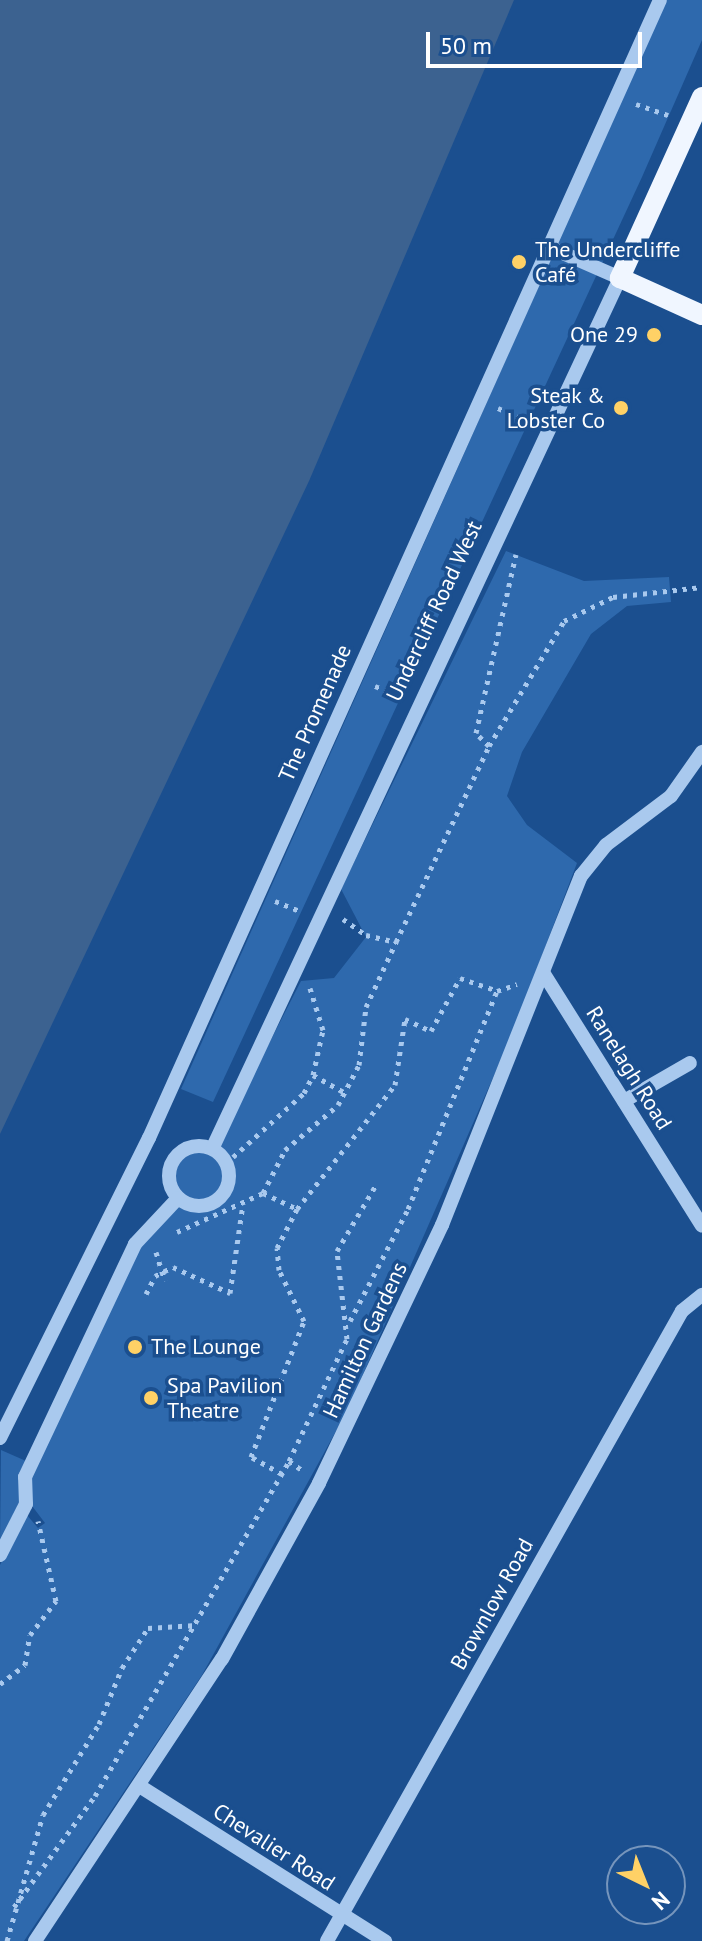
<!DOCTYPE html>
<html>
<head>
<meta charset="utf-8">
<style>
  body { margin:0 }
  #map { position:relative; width:702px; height:1941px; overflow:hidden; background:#1b4f8f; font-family:"PT Sans",sans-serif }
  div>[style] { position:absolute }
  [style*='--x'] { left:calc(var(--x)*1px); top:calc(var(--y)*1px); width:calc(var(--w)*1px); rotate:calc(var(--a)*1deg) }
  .green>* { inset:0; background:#2e69ad }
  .round { border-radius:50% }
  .water>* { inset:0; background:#3c6290 }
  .path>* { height:5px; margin-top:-2.5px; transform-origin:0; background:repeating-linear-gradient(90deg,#a9c9ee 0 4px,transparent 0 10px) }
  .minor>* { height:14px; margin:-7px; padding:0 7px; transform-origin:7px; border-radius:7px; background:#a9c9ee }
  .minor>.ring { margin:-7px; padding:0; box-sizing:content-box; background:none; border:14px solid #a9c9ee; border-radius:50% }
  .major>* { height:20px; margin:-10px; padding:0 10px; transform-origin:10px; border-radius:10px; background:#f0f6ff }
  .dots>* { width:22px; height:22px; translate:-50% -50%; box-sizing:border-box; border:4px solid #1b4f8f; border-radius:50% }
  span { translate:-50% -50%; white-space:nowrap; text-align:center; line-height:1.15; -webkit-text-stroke:7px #1b4f8f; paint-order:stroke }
  .poi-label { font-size:22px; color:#fff }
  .left { translate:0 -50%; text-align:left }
  .right { translate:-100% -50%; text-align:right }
  .street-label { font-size:22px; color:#fff }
  .north { position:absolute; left:606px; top:1845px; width:80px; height:80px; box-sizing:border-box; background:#1b4f8f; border:2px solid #7695bc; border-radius:50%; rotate:137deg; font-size:22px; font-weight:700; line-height:32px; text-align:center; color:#fff }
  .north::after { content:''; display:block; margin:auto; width:28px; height:36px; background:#ffd166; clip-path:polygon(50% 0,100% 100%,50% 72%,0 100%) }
  .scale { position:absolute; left:426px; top:32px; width:216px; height:36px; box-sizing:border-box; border:4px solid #fff; border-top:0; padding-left:10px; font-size:24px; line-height:28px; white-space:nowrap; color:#fff; -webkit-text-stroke:6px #1b4f8f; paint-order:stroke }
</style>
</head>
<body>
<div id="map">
  <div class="green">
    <i style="clip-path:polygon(666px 0,702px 0,702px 40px,642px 177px,213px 1102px,181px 1089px)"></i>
    <i style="clip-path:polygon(506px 551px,584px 581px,669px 577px,671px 602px,627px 606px,591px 634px,522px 752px,507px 796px,527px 825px,577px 863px,513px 1032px,347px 1411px,202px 1675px,24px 1941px,0 1941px,0 1565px,26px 1514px,38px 1528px,45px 1523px,29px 1502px,29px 1481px,138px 1248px,178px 1202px,203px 1208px,225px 1194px,231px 1174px,216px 1147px,301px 981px,334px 978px,366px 937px,341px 889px)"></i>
    <i class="round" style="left:172px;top:1149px;width:54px;height:54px"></i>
    <i style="clip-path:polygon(1px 1450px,26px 1461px,22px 1503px,0 1548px)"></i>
  </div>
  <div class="water">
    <i style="clip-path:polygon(0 0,514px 0,309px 481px,0 1134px)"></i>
  </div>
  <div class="path">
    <i style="--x:636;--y:104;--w:34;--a:19"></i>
    <i style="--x:498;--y:408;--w:38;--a:25"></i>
    <i style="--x:375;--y:686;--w:29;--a:22"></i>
    <i style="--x:489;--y:746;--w:18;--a:-135"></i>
    <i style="--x:476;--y:733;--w:183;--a:-77.4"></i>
    <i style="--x:275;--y:901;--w:29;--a:22"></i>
    <i style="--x:343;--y:919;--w:28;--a:35"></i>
    <i style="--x:366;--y:935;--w:31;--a:13"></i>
    <i style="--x:313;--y:1075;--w:35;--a:29"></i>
    <i style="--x:233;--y:1157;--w:96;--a:-42"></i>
    <i style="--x:304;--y:1093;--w:20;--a:-63"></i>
    <i style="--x:313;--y:1075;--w:46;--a:-77.5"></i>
    <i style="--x:323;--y:1030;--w:44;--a:-107.2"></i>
    <i style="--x:263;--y:1193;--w:38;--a:25"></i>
    <i style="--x:177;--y:1232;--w:94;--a:-24.4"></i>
    <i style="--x:263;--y:1193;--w:48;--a:-62.9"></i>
    <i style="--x:285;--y:1150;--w:70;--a:-40.3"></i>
    <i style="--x:338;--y:1105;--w:45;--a:-62.3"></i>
    <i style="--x:359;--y:1065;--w:58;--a:-83.1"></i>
    <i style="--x:366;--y:1007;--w:72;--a:-65.2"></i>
    <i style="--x:396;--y:942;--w:217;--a:-64.6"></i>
    <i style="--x:489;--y:746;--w:146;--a:-59"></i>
    <i style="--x:564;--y:621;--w:55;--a:-26.1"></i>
    <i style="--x:613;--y:597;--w:90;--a:-6.4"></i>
    <i style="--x:156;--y:1252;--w:30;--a:73"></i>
    <i style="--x:146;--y:1294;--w:20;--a:-63"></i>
    <i style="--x:155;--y:1276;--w:20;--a:-27"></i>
    <i style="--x:173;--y:1267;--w:63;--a:24.5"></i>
    <i style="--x:230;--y:1293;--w:90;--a:-81.7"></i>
    <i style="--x:350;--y:1321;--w:126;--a:-62.6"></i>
    <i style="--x:408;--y:1209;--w:235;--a:-67.8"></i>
    <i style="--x:289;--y:1461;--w:19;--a:35"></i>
    <i style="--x:282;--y:1474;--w:35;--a:-151"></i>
    <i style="--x:251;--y:1457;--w:146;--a:-68.7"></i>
    <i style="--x:304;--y:1321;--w:57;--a:-116.1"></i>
    <i style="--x:279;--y:1270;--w:22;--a:-95"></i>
    <i style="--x:277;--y:1248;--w:44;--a:-62.9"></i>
    <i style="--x:297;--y:1209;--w:158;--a:-51.7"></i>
    <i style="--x:395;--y:1085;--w:67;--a:-81.4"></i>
    <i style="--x:405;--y:1019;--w:29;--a:25"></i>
    <i style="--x:431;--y:1031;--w:60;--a:-61.3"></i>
    <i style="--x:460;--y:978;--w:39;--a:19"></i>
    <i style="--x:497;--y:991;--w:21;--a:-19"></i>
    <i style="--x:0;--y:1684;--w:31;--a:-37"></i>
    <i style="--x:25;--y:1665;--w:30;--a:-81"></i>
    <i style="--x:30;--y:1635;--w:43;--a:-52.6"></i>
    <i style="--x:56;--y:1601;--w:82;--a:-102.7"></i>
    <i style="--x:14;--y:1907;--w:137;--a:-53.9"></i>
    <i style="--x:95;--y:1796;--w:387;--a:-59.9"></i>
    <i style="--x:289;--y:1461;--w:135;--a:-64.6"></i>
    <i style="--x:347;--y:1339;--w:89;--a:-96.5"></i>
    <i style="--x:337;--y:1251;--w:79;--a:-59.5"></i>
    <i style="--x:7;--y:1941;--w:131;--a:-74.1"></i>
    <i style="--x:43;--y:1815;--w:107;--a:-58.4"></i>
    <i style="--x:99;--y:1724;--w:61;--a:-67.7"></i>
    <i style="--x:122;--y:1668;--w:48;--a:-57"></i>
    <i style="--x:148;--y:1628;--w:48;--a:-3.6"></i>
  </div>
  <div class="minor">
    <i style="--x:544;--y:974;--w:297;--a:57.9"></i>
    <i style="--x:624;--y:1101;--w:76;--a:-29.9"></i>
    <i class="ring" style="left:169px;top:1146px;width:46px;height:46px"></i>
    <i style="--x:213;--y:1147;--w:960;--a:-64.9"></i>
    <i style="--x:620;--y:278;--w:77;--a:-156.4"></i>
    <i style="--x:0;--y:1438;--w:335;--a:-63.6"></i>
    <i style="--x:149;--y:1138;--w:1247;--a:-65.82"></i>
    <i style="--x:0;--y:1555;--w:57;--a:-63"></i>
    <i style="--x:26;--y:1504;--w:27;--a:-92"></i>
    <i style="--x:25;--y:1477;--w:258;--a:-64.7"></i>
    <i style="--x:135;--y:1244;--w:63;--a:-46.9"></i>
    <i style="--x:141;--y:1787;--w:289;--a:32.3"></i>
    <i style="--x:35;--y:1941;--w:338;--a:-56.5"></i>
    <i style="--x:222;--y:1659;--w:201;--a:-61.1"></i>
    <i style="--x:319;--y:1483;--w:286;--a:-64.5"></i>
    <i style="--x:442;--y:1225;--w:376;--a:-68.3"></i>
    <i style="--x:581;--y:876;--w:40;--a:-51"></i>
    <i style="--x:606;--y:845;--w:81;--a:-37"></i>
    <i style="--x:671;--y:796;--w:54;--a:-54.8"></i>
    <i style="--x:327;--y:1941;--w:723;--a:-60.6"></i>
    <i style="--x:682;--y:1311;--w:26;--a:-39"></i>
  </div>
  <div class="major">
    <i style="--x:702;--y:97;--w:199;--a:114.4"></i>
    <i style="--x:620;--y:278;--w:90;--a:24.3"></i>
  </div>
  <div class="dots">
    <i style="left:519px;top:262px;background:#ffd166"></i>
    <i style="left:654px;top:335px;background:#ffd166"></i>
    <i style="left:621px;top:408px;background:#ffd166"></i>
    <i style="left:135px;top:1347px;background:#ffd166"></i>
    <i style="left:151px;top:1398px;background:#ffd166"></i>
  </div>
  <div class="poi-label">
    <span class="left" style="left:535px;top:262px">The Undercliffe<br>Café</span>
    <span class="right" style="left:638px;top:335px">One 29</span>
    <span class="right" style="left:605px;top:408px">Steak &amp;<br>Lobster Co</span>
    <span class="left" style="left:151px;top:1347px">The Lounge</span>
    <span class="left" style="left:167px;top:1398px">Spa Pavilion<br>Theatre</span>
  </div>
  <div class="street-label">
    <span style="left:434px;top:611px;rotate:-65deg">Undercliff Road West</span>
    <span style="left:315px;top:713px;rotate:-66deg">The Promenade</span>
    <span style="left:629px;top:1068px;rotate:58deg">Ranelagh Road</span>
    <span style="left:365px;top:1340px;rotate:-65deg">Hamilton Gardens</span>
    <span style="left:492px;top:1604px;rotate:-61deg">Brownlow Road</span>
    <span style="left:274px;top:1847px;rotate:33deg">Chevalier Road</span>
  </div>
  <div class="north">N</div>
  <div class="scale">50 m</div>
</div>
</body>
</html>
